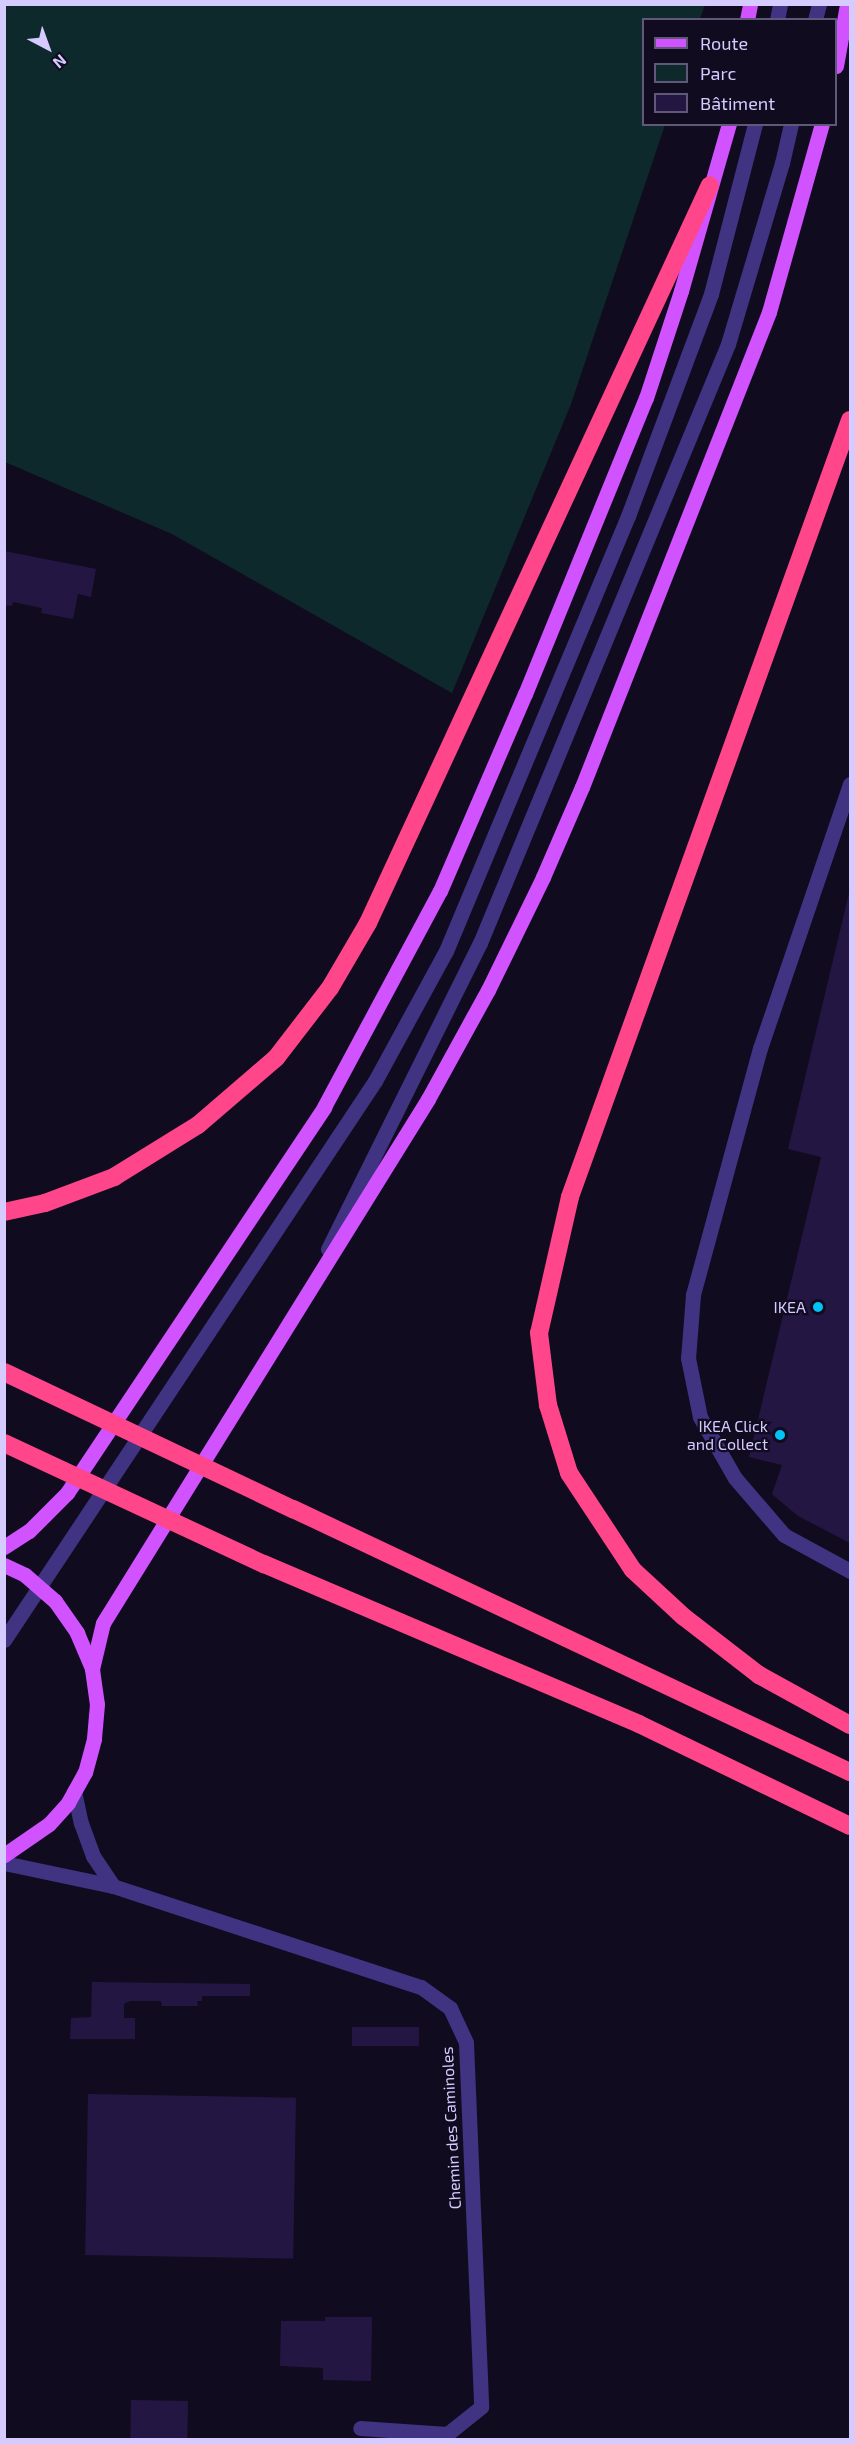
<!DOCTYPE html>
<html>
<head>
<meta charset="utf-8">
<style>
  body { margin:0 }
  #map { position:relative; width:855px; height:2444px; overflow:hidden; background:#110b20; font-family:"Exo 2",sans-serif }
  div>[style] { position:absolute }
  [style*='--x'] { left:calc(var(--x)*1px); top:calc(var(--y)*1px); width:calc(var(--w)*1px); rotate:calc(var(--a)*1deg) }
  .green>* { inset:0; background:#0e292b }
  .building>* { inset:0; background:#241642; transform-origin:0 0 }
  .minor>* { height:15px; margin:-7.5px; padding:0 7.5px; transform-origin:7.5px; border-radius:7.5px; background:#3f3382 }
  .major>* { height:15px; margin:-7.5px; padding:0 7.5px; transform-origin:7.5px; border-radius:7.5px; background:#d152ff }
  .highway>* { height:18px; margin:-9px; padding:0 9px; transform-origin:9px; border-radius:9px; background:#ff468a }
  .highway-bridge>* { height:18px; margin:-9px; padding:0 9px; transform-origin:9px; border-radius:9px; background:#ff468a }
  .dots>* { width:16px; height:16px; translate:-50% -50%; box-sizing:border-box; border:3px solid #110b20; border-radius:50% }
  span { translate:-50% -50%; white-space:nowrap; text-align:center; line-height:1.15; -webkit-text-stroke:4.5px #110b20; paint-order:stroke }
  .poi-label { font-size:16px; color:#d6cbff }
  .right { translate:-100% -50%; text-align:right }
  .street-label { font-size:16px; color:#d6cbff }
  .frame { position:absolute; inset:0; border:6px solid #d6cbff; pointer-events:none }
  .legend { position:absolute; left:642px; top:18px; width:195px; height:108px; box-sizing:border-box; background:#110b20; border:2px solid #605879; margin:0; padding:8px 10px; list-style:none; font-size:18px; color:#d6cbff }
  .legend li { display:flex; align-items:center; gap:12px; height:30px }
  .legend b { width:30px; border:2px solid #605879 }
  .north { position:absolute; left:18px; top:18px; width:60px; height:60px; -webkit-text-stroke:4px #110b20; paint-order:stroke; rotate:139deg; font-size:16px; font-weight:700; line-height:24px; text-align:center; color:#d6cbff }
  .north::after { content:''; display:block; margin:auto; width:21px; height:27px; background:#d6cbff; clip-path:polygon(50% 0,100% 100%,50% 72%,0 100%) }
</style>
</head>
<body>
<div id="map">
  <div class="green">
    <i style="clip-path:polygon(5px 4px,705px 5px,700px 19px,644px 20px,644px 124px,665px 125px,571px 404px,452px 693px,172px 534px,5px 462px)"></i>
  </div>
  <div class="building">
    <i style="clip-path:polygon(4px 551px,96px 569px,91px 597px,78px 594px,73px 619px,41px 613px,42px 608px,13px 602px,12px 606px,4px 605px)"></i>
    <i style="clip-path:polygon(850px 889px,850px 1543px,798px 1516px,772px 1494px,782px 1465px,749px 1457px,821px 1157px,788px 1149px)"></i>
    <i style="clip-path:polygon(92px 1982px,250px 1984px,250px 1996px,202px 1996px,202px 2001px,197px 2001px,198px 2006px,162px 2006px,161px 2001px,130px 2001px,124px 2004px,124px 2018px,135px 2018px,135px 2039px,70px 2039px,71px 2018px,91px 2017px)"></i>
    <i style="left:352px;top:2027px;width:67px;height:19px"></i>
    <i style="left:88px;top:2094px;width:208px;height:161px;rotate:1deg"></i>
    <i style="clip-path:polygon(325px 2317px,372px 2317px,371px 2381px,323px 2380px,323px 2368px,280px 2366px,281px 2321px,325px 2321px)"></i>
    <i style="left:131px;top:2400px;width:57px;height:39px;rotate:1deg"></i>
  </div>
  <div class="minor">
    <i style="--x:777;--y:20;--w:16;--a:-79"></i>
    <i style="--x:815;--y:20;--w:16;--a:-76"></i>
    <i style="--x:850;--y:784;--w:279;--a:108.8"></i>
    <i style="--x:760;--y:1048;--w:256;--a:105.2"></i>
    <i style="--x:693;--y:1295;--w:63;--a:94.5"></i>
    <i style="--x:688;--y:1358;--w:60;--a:78.5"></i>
    <i style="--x:700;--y:1417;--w:70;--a:60.2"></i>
    <i style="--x:735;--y:1478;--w:75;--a:49.3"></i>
    <i style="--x:784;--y:1535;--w:75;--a:28.6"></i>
    <i style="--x:328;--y:1249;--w:342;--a:-63.6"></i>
    <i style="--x:480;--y:943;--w:648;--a:-67.51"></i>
    <i style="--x:728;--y:344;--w:189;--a:-73.4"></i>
    <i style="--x:782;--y:163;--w:40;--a:-77"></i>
    <i style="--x:4;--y:1640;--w:671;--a:-56.43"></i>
    <i style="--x:375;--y:1081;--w:148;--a:-61.4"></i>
    <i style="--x:446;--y:951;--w:472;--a:-67.3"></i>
    <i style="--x:628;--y:516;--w:237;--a:-69.5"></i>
    <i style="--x:711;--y:294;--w:176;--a:-75.5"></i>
    <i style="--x:74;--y:1791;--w:33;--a:78"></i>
    <i style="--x:81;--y:1823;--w:35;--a:70"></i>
    <i style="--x:93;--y:1856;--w:36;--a:56"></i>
    <i style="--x:4;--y:1863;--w:111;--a:11.9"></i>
    <i style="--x:113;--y:1886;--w:324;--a:18.2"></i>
    <i style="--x:421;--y:1987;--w:36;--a:36"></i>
    <i style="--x:450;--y:2008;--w:38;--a:65"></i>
    <i style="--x:466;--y:2043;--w:364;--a:87.6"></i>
    <i style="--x:481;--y:2407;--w:43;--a:141.5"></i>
    <i style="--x:447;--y:2434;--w:87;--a:-176.1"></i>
  </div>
  <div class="major">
    <i style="--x:747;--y:20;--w:16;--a:-79"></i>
    <i style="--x:836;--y:66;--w:63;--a:-79.9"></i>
    <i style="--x:4;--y:1547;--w:30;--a:-33"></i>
    <i style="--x:29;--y:1531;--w:54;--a:-45"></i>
    <i style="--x:67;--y:1493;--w:464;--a:-56.3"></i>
    <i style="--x:324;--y:1107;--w:245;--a:-61.8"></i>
    <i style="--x:440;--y:891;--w:215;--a:-66.7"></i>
    <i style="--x:525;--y:694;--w:320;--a:-67.8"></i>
    <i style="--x:646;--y:398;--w:113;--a:-71.9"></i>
    <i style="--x:681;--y:291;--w:174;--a:-74"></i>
    <i style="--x:4;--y:1565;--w:23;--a:25"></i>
    <i style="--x:25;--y:1575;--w:40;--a:41"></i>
    <i style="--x:55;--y:1601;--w:39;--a:55"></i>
    <i style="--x:77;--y:1633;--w:39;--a:67"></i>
    <i style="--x:92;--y:1669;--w:35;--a:82"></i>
    <i style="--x:97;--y:1704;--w:35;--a:95"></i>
    <i style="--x:94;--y:1739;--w:34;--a:105"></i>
    <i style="--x:85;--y:1772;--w:35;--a:119"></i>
    <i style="--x:68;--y:1803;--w:28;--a:132"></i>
    <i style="--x:49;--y:1824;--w:55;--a:145.4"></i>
    <i style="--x:92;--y:1669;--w:47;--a:-76.6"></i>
    <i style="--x:103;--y:1623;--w:617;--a:-58.19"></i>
    <i style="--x:428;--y:1099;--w:124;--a:-61.2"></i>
    <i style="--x:488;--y:990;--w:126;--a:-64"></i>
    <i style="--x:543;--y:877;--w:98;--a:-66.6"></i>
    <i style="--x:582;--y:787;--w:510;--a:-68.51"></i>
    <i style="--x:769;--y:312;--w:195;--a:-74.3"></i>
  </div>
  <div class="highway">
    <i style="--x:850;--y:420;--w:826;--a:109.82"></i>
    <i style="--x:570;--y:1197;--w:139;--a:102.8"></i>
    <i style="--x:539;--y:1333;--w:73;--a:82.9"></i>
    <i style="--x:548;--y:1405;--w:71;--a:72.8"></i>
    <i style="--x:569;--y:1473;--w:116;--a:56.6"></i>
    <i style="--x:633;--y:1570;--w:69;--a:42.7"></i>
    <i style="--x:684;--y:1617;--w:95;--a:37.7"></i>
    <i style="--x:759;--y:1675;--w:104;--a:28.8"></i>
    <i style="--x:4;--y:1212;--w:42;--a:-12.4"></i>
    <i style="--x:45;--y:1203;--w:74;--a:-20.6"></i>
    <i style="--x:114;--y:1177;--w:99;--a:-31.8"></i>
    <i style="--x:198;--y:1125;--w:103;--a:-40.7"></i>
    <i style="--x:276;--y:1058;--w:88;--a:-52.4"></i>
    <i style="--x:330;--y:988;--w:75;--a:-59.7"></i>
    <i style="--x:368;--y:923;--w:813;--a:-65.14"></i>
    <i style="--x:293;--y:1509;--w:616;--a:25.28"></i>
    <i style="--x:264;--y:1564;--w:408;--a:23.1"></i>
    <i style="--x:639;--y:1724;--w:234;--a:25.8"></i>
  </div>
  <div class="highway-bridge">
    <i style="--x:4;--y:1372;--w:320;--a:25.4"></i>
    <i style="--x:4;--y:1443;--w:287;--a:25"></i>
  </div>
  <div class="dots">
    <i style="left:818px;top:1307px;background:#00c2f6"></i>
    <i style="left:780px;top:1435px;background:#00c2f6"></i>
  </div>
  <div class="poi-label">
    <span class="right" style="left:806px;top:1307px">IKEA</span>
    <span class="right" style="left:768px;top:1435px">IKEA Click<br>and Collect</span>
  </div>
  <div class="street-label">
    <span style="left:451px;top:2128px;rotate:-93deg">Chemin des Caminoles</span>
  </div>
  <div class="frame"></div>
  <ul class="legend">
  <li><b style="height:8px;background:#d152ff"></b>Route</li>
  <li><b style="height:16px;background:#0e292b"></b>Parc</li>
  <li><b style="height:16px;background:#241642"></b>Bâtiment</li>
  </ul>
  <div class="north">N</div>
</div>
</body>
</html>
